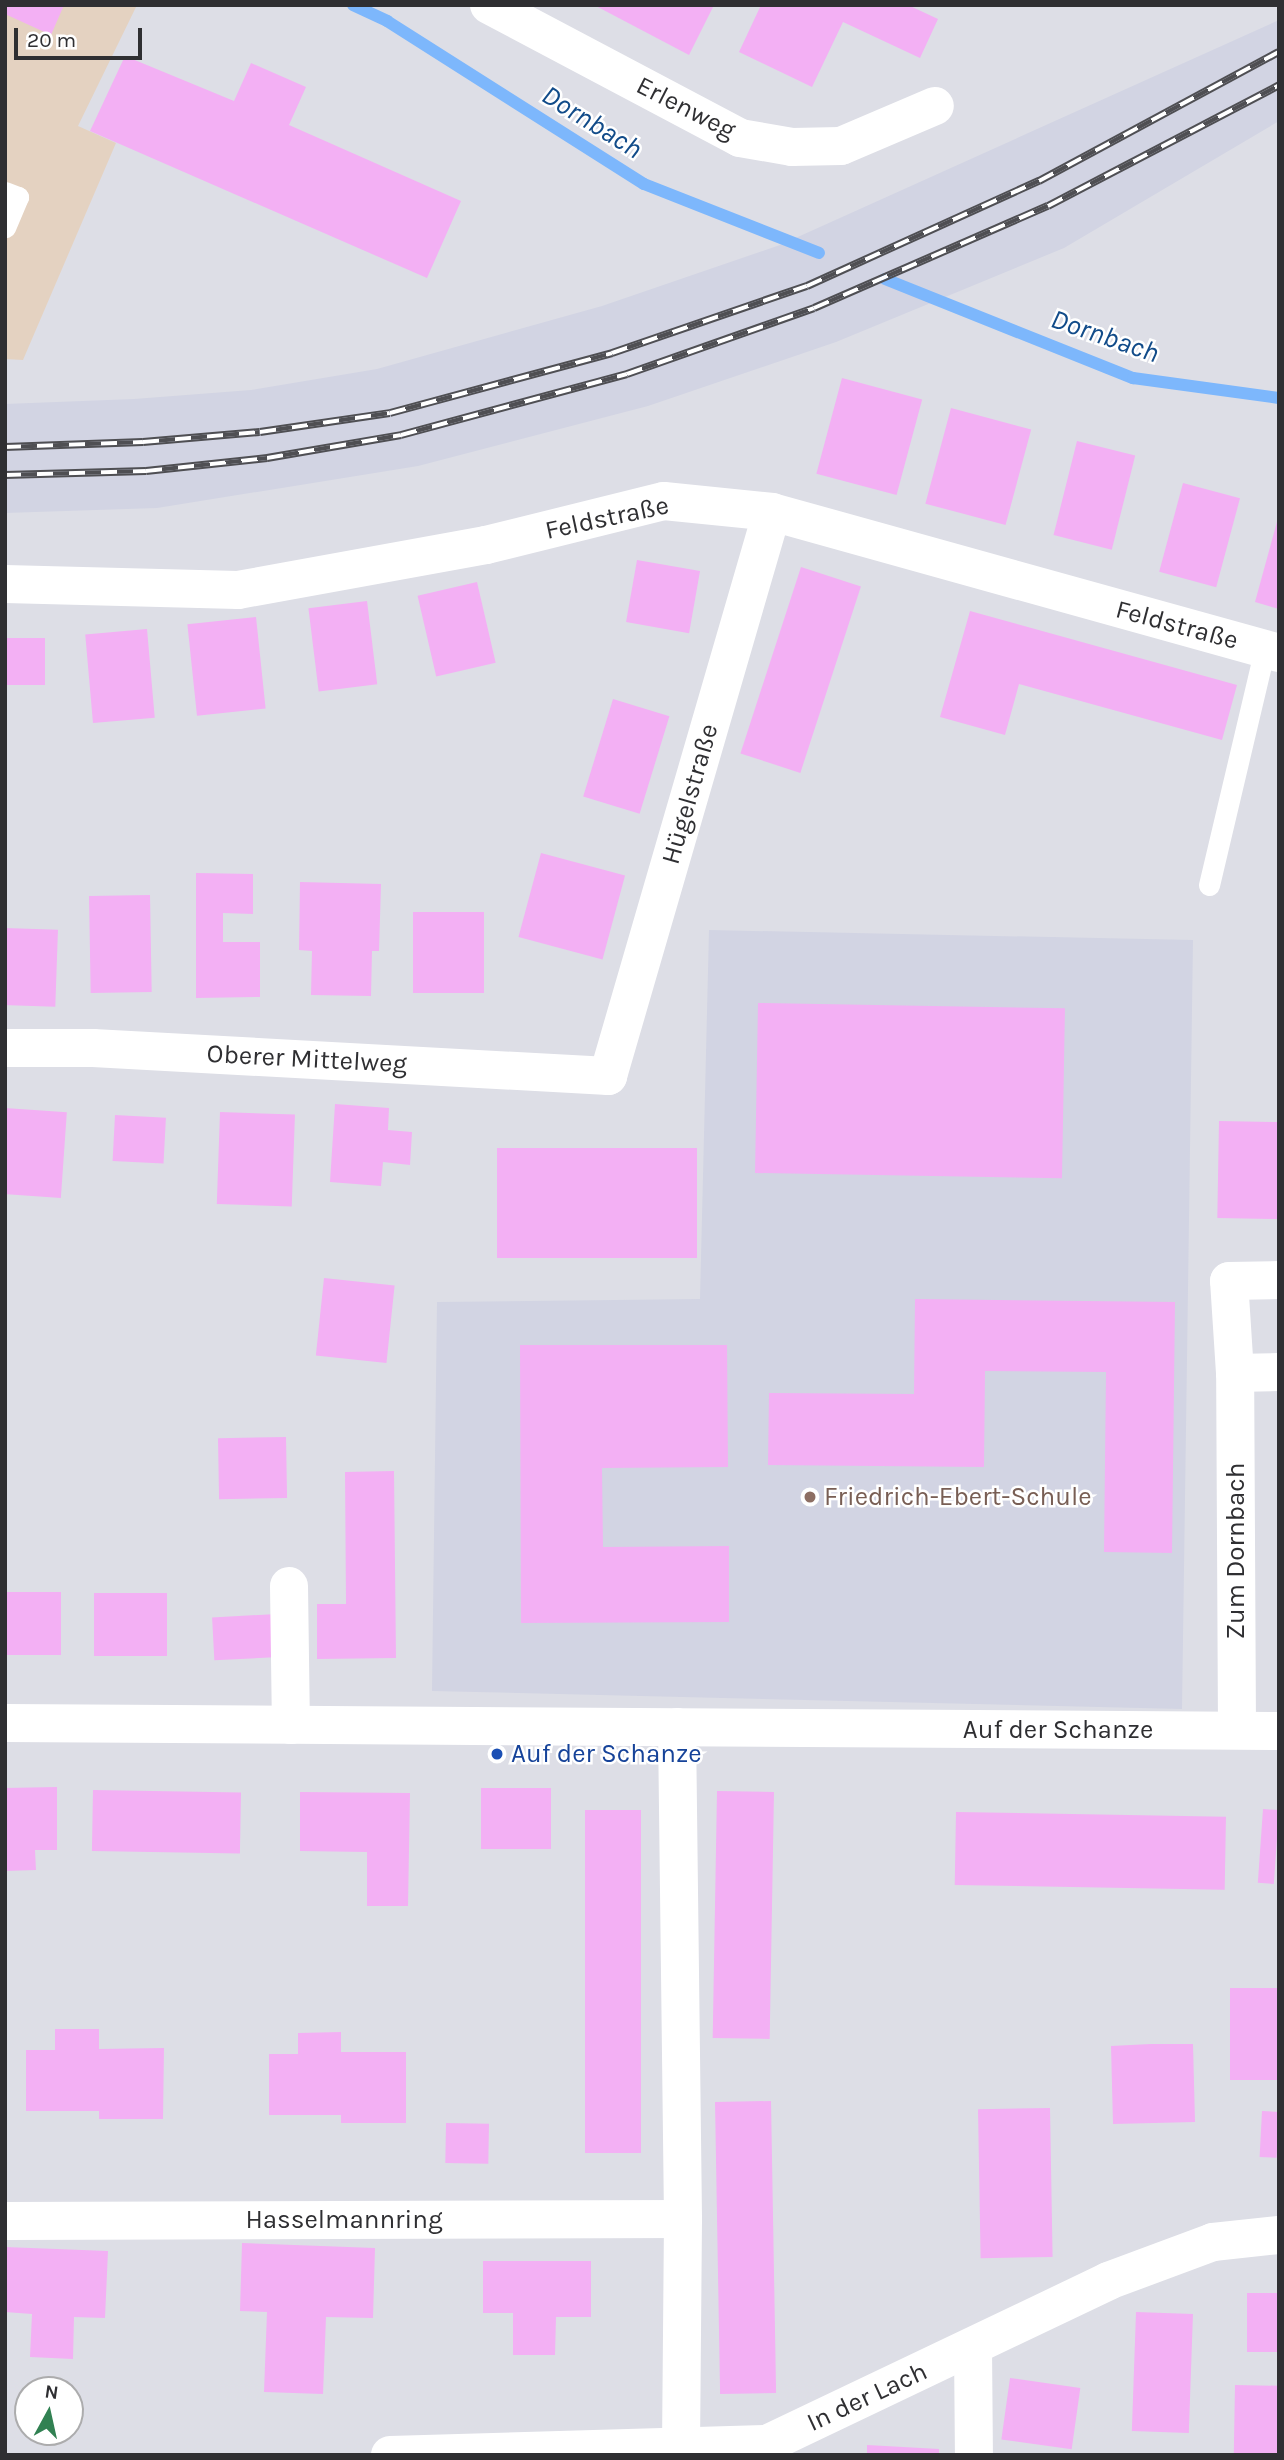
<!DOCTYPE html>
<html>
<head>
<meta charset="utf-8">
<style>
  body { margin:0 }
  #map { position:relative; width:1284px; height:2460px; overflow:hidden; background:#dddee6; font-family:Karla,sans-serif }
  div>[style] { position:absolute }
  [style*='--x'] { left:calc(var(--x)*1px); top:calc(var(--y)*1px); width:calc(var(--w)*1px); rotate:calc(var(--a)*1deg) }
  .industrial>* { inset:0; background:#e4d2c1 }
  .built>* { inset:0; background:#d2d4e3 }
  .stream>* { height:12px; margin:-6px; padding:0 6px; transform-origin:6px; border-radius:6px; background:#7db7fc }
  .building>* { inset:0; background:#f3b0f4; transform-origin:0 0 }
  .lane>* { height:21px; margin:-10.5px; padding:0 10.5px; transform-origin:10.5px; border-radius:10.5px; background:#fff }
  .street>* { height:38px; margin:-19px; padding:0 19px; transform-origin:19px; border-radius:19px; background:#fff }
  .rail>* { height:8px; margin-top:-4px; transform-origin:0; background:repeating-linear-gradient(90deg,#fff 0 16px,#4f4f53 0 32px); box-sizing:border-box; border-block:2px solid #4f4f53 }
  .dots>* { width:19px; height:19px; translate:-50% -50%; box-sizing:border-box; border:4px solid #fff; border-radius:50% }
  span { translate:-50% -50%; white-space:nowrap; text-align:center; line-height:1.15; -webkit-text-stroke:5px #fff; paint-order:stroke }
  .street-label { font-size:26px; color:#2f2f32 }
  .education-label { font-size:26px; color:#785e54 }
  .left { translate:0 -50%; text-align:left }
  .transit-label { font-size:26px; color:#164399 }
  .water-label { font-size:28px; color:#114b89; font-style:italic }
  .frame { position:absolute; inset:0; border:7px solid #2f2f32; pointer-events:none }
  .north { position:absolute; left:14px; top:2376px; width:70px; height:70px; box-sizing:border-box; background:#fff; border:2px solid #acacad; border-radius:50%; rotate:8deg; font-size:19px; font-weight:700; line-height:28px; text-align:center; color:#2f2f32 }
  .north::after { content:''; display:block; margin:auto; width:24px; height:32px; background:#318152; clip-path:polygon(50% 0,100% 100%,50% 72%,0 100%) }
  .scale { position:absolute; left:14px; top:28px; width:128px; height:32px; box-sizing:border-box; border:4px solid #2f2f32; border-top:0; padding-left:9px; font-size:21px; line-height:24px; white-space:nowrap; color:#2f2f32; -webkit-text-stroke:5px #fff; paint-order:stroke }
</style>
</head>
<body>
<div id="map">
  <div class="industrial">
    <i style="clip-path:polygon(5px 5px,137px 5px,78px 126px,116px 143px,23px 360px,5px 359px)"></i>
  </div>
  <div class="built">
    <i style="clip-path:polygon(1279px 20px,1279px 121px,1064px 248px,836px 342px,648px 406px,418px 466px,157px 508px,5px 513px,5px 404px,134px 399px,251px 390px,377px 369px,602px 306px,780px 245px)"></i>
    <i style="clip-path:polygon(709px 930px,1193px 940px,1182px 1709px,432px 1691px,437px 1302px,700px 1299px)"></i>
  </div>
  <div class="stream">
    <i style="--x:353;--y:5;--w:38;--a:25"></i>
    <i style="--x:387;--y:21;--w:304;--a:32.4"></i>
    <i style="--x:644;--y:184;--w:188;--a:21.5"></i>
    <i style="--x:885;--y:279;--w:267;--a:21.8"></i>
    <i style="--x:1133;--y:378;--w:147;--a:7.8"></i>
  </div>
  <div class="building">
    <i style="clip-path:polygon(5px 5px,64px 5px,51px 35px,5px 14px)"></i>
    <i style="clip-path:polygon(594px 5px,714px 5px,689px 55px)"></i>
    <i style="clip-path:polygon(761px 5px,908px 5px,938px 19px,920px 58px,843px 22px,812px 87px,739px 52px)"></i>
    <i style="clip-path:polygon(125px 56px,234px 101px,251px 63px,306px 87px,289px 125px,461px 201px,427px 278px,90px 131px)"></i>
    <i style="left:842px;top:378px;width:83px;height:99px;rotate:15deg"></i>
    <i style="left:951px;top:408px;width:83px;height:99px;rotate:15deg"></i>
    <i style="left:1077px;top:441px;width:60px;height:97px;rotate:14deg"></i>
    <i style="left:1183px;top:483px;width:59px;height:92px;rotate:15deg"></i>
    <i style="clip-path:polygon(1278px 518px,1279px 518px,1279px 609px,1255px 602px)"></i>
    <i style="left:637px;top:560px;width:64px;height:63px;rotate:10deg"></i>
    <i style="left:801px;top:567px;width:63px;height:196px;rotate:18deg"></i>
    <i style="left:477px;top:582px;width:83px;height:61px;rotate:77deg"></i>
    <i style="left:367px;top:601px;width:84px;height:59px;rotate:83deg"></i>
    <i style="clip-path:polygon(970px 611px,1237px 685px,1222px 740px,1019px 684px,1005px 735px,940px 717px)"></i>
    <i style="left:256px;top:617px;width:92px;height:69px;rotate:84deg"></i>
    <i style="left:147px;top:629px;width:89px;height:62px;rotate:85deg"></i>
    <i style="left:45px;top:638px;width:47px;height:40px;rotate:90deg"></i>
    <i style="left:613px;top:699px;width:59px;height:102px;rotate:17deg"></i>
    <i style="left:541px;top:853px;width:87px;height:87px;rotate:15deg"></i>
    <i style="clip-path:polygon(196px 873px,253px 874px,253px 914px,223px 913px,223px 942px,260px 942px,260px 997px,196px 998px)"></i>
    <i style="clip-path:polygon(300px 882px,381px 884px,379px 951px,372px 951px,371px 996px,311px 995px,312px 951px,299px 950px)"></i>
    <i style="left:150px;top:895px;width:97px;height:61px;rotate:89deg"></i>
    <i style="left:413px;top:912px;width:71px;height:81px"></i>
    <i style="left:5px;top:928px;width:53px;height:77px;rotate:2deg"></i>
    <i style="left:758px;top:1003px;width:307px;height:170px;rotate:1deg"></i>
    <i style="clip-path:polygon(335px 1104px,389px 1108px,388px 1130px,412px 1132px,410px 1165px,383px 1162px,381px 1186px,330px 1182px)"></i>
    <i style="left:5px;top:1108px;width:62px;height:86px;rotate:4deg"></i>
    <i style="left:220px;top:1112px;width:75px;height:92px;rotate:2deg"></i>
    <i style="left:115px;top:1115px;width:51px;height:46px;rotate:3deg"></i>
    <i style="left:1219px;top:1121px;width:60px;height:97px;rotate:1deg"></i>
    <i style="left:697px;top:1148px;width:110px;height:200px;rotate:90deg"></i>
    <i style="left:324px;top:1278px;width:71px;height:78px;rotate:6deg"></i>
    <i style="clip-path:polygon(915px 1299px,1175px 1302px,1172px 1553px,1104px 1552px,1106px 1372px,985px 1371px,984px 1467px,768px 1465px,769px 1393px,914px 1394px)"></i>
    <i style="clip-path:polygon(520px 1345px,727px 1345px,728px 1467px,602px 1468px,603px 1547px,729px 1546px,729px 1622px,521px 1623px)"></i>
    <i style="left:286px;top:1437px;width:61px;height:68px;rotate:89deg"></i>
    <i style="clip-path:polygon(394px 1471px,396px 1658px,317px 1659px,317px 1604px,346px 1604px,345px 1472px)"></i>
    <i style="left:5px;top:1592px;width:56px;height:63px"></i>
    <i style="left:94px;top:1593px;width:73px;height:63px"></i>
    <i style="left:277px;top:1614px;width:43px;height:65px;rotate:87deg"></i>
    <i style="clip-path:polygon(57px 1787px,57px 1850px,35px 1850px,36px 1870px,5px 1871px,5px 1788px)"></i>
    <i style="left:551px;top:1788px;width:61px;height:70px;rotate:90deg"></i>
    <i style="left:93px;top:1790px;width:148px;height:61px;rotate:1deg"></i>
    <i style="left:717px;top:1791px;width:57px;height:247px;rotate:1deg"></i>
    <i style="clip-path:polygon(300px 1792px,410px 1793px,408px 1906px,367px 1906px,367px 1852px,300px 1851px)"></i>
    <i style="left:1263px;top:1809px;width:16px;height:74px;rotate:4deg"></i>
    <i style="left:585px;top:1810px;width:56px;height:343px"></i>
    <i style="left:956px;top:1812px;width:270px;height:73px;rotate:1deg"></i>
    <i style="left:1279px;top:1988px;width:92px;height:49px;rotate:90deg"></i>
    <i style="clip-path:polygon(55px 2029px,99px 2029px,99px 2049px,164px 2048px,163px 2119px,99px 2119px,99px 2111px,26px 2111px,26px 2050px,55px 2050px)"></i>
    <i style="clip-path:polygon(341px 2032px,341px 2052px,406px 2052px,406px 2123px,341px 2123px,341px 2115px,269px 2115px,269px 2054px,298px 2054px,298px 2033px)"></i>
    <i style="clip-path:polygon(1151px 2044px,1193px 2044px,1195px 2122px,1113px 2124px,1111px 2046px)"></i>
    <i style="left:771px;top:2101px;width:292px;height:56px;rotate:89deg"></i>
    <i style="left:1050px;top:2108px;width:149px;height:72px;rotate:89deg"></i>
    <i style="left:1262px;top:2111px;width:17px;height:46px;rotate:3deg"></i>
    <i style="left:446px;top:2123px;width:43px;height:40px;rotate:1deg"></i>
    <i style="clip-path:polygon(242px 2243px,375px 2248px,373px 2318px,326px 2317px,323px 2394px,264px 2392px,267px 2312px,240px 2311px)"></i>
    <i style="clip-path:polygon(5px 2247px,108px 2251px,105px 2318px,74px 2317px,73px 2359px,30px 2357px,32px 2314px,5px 2312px)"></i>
    <i style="clip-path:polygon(483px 2261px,591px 2261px,591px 2317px,556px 2317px,555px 2355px,513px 2355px,513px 2313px,483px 2313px)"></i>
    <i style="left:1247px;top:2293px;width:32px;height:59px"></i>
    <i style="left:1136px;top:2312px;width:57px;height:119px;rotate:2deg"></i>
    <i style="left:1010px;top:2378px;width:71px;height:62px;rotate:8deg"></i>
    <i style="left:1235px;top:2385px;width:44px;height:70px;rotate:1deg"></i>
    <i style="clip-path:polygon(867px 2445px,939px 2449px,939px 2455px,867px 2455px)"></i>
  </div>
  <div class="lane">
    <i style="--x:5;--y:192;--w:14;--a:21"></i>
    <i style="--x:18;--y:197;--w:33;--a:113"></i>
    <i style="--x:1209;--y:885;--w:243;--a:-76.7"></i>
  </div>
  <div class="street">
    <i style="--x:489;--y:5;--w:284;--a:27.9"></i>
    <i style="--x:740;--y:138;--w:53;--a:9.8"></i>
    <i style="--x:792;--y:147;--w:49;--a:-1.2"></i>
    <i style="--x:841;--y:146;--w:102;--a:-23.1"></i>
    <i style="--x:5;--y:584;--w:233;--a:1.5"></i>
    <i style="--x:238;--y:590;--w:252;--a:-10.3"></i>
    <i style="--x:486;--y:545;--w:183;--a:-13.9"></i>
    <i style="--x:664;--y:501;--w:109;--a:5.8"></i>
    <i style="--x:772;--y:512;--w:526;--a:15.54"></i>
    <i style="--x:5;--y:1048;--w:88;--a:0"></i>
    <i style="--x:93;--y:1048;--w:516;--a:3.11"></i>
    <i style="--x:608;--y:1076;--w:587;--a:-73.79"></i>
    <i style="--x:1235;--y:1373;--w:44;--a:-1.3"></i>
    <i style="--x:289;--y:1586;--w:139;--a:89.2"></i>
    <i style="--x:5;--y:1723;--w:1274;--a:0.36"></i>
    <i style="--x:677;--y:1727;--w:492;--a:89.3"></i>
    <i style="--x:683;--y:2219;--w:225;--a:90.5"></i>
    <i style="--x:1237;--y:1730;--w:357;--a:-90.3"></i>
    <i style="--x:1235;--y:1373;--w:92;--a:-93.7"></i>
    <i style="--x:1229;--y:1281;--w:50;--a:-1.1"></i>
    <i style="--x:5;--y:2221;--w:678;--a:-0.17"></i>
    <i style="--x:973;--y:2347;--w:108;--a:89.5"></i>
    <i style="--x:390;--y:2455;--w:377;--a:-1.7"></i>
    <i style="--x:767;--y:2444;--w:378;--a:-25.5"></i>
    <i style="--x:1108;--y:2281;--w:112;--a:-20.4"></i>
    <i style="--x:1213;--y:2242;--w:66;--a:-6.1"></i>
  </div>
  <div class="rail">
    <i style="--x:5;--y:447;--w:138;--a:-2.1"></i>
    <i style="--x:143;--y:442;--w:117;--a:-4.9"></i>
    <i style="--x:260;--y:432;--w:131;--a:-8.3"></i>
    <i style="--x:390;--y:413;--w:230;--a:-15.1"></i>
    <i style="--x:612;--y:353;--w:206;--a:-19"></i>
    <i style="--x:807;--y:286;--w:255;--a:-24.4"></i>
    <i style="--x:1039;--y:181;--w:272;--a:-28.3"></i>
    <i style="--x:5;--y:475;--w:141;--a:-1.6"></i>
    <i style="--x:146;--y:471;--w:122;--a:-6.1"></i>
    <i style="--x:267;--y:458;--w:136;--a:-9.7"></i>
    <i style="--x:401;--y:435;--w:234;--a:-15.1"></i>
    <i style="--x:627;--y:374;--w:198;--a:-19.4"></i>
    <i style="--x:814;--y:308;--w:255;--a:-23.6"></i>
    <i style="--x:1048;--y:206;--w:261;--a:-27.6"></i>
  </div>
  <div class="dots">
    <i style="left:810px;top:1497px;background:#8d6e63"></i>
    <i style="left:497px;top:1754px;background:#1a4fb4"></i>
  </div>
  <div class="street-label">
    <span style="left:686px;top:108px;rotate:27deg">Erlenweg</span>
    <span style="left:607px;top:518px;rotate:-12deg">Feldstraße</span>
    <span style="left:1177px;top:625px;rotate:15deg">Feldstraße</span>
    <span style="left:690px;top:794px;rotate:-74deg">Hügelstraße</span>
    <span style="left:307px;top:1059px;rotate:3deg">Oberer Mittelweg</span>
    <span style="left:1236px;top:1551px;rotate:-90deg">Zum Dornbach</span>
    <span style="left:1058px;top:1730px">Auf der Schanze</span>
    <span style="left:344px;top:2220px">Hasselmannring</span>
    <span style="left:867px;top:2397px;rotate:-25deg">In der Lach</span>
  </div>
  <div class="education-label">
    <span class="left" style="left:824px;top:1497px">Friedrich-Ebert-Schule</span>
  </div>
  <div class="transit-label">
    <span class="left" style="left:511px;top:1754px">Auf der Schanze</span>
  </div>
  <div class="water-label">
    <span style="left:592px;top:122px;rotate:32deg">Dornbach</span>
    <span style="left:1105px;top:336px;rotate:19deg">Dornbach</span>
  </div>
  <div class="frame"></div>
  <div class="north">N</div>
  <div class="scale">20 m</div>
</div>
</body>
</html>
